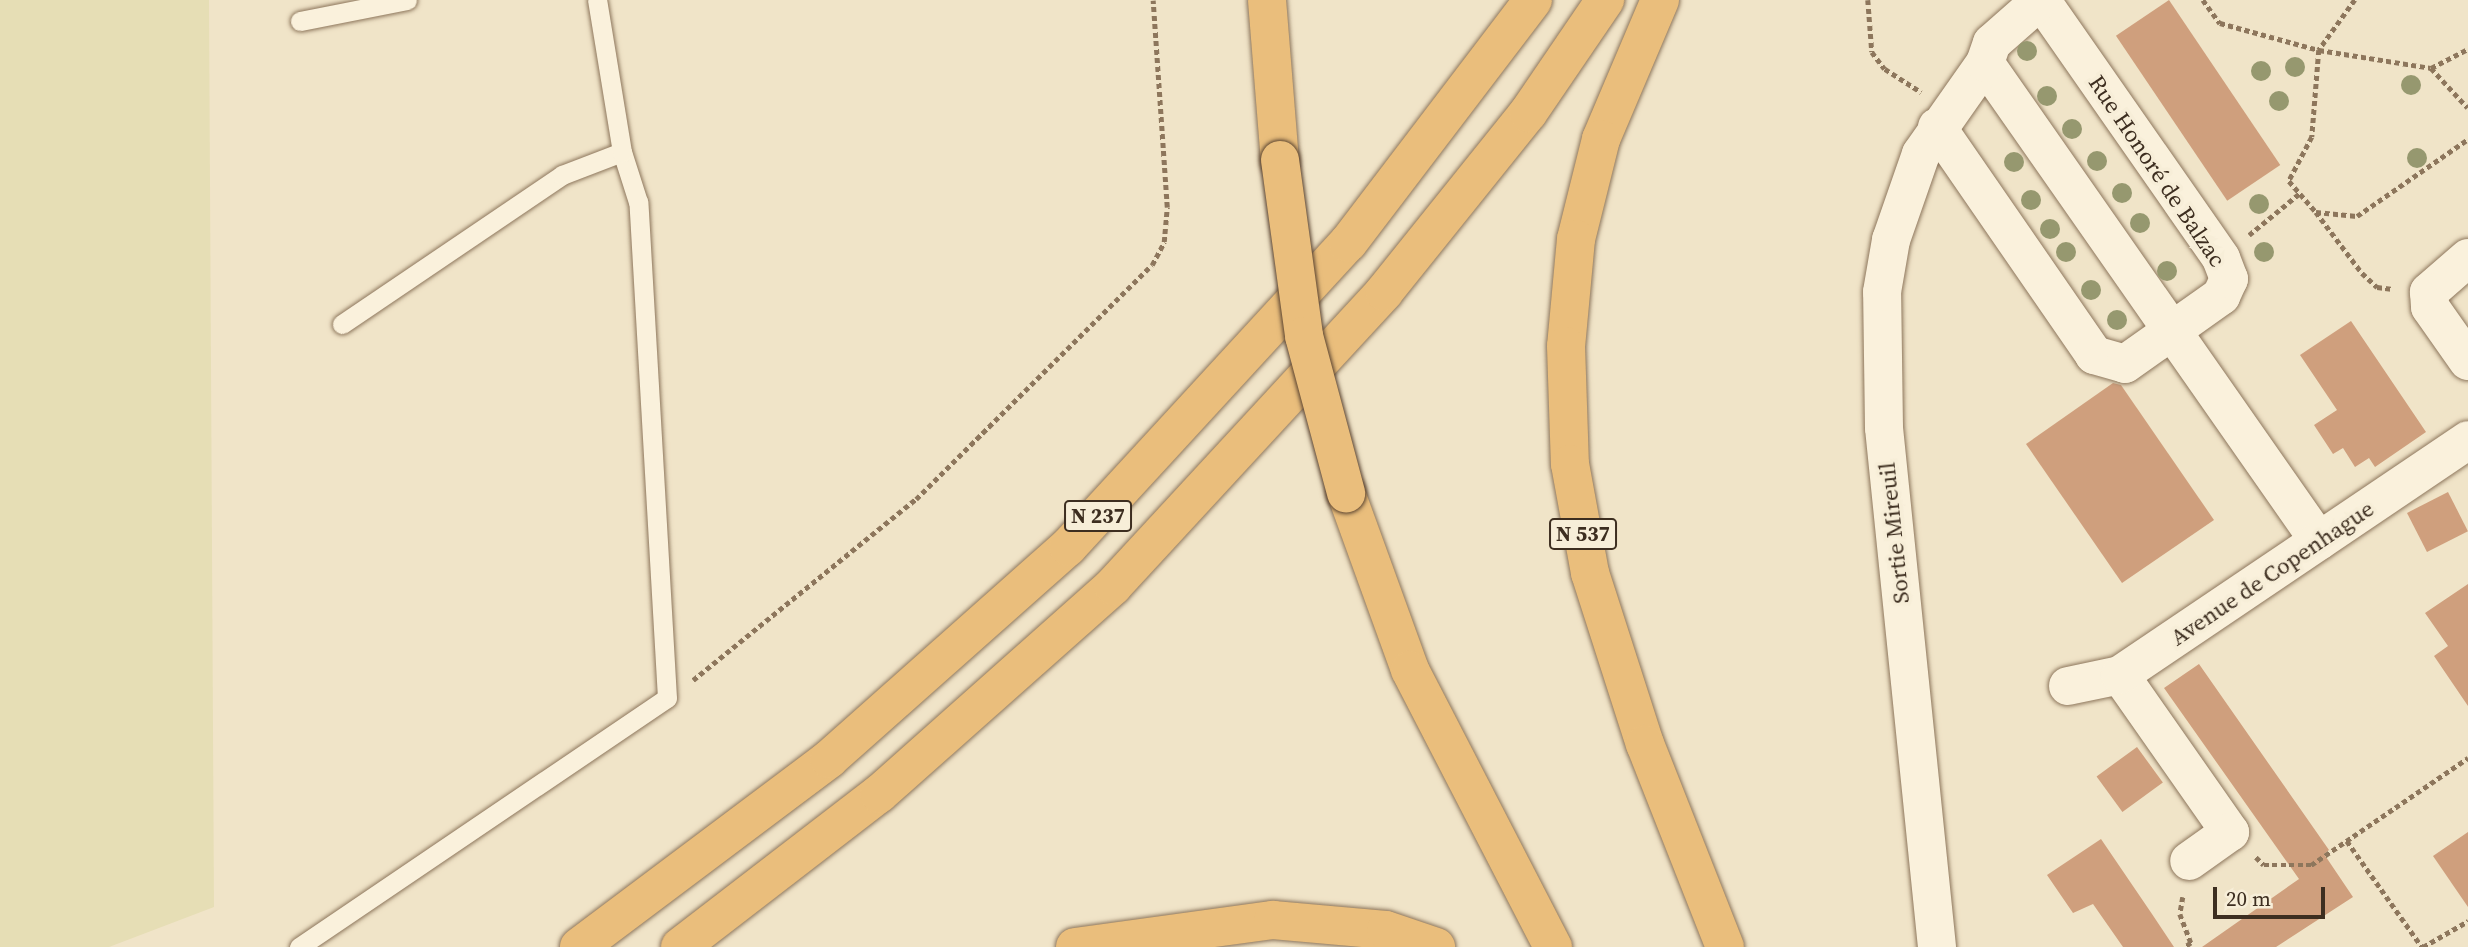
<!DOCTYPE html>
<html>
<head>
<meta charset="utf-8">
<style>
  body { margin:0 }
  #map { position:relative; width:2468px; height:947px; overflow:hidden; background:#f0e4c8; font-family:"Source Serif 4",serif }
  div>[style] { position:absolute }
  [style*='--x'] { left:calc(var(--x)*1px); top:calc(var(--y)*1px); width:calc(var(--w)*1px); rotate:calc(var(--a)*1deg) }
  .farmland>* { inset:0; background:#e6deb5 }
  .building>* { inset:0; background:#cf9f7d; transform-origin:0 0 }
  .path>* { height:4.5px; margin-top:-2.25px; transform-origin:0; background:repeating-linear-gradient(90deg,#8d765c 0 5px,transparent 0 8.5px) }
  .roads { filter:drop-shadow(0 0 2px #8d765c) drop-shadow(0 0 2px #8d765c) }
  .service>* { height:19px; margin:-9.5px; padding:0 9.5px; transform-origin:9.5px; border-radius:9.5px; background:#faf1dc }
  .minor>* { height:38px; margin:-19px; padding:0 19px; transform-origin:19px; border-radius:19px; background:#faf1dc }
  .trunk>* { height:38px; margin:-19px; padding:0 19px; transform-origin:19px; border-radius:19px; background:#eabe7c }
  .bridges { filter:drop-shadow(0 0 2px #5b4430) drop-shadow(0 0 2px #5b4430) }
  .trunk-bridge>* { height:38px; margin:-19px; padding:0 19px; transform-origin:19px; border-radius:19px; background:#eabe7c }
  .trees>* { width:20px; height:20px; margin:-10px; border-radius:50%; background:#96986f }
  span { translate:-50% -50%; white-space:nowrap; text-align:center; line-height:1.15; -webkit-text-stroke:7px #f7eed8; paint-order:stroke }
  .shield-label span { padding:2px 5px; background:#f7eed8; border:2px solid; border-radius:5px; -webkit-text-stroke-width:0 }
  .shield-label { font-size:21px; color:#3d2e20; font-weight:700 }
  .street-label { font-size:23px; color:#3d2e20 }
  .scale { position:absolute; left:2213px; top:887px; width:112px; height:32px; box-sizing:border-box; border:4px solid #3d2e20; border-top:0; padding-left:9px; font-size:21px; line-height:24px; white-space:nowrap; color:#3d2e20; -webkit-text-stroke:5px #f7eed8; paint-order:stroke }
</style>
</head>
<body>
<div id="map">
  <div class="farmland">
    <i style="clip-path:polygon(0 0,209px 0,214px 907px,109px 947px,0 947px)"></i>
  </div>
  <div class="building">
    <i style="left:2169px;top:0;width:199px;height:64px;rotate:56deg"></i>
    <i style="clip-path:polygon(2351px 321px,2426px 432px,2375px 467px,2369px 458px,2355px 467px,2343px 448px,2333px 454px,2314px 425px,2337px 410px,2300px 355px)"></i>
    <i style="clip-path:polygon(2113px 383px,2121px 385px,2214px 520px,2122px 583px,2026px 444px)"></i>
    <i style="left:2448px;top:492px;width:44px;height:46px;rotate:63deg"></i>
    <i style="clip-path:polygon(2468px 584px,2468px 706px,2434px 656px,2448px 646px,2425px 613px)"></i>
    <i style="clip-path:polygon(2199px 664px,2329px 850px,2324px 854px,2353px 897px,2276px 947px,2202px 947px,2299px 879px,2164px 688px)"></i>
    <i style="left:2137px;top:747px;width:44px;height:50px;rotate:54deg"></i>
    <i style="clip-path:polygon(2468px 832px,2468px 907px,2433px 856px)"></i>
    <i style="clip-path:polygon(2101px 839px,2152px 914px,2174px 947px,2123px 947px,2093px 904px,2073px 913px,2047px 875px)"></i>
  </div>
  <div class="path">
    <i style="--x:1868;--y:0;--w:52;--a:85.6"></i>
    <i style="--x:1872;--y:52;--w:21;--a:53"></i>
    <i style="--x:1885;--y:69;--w:43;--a:32.6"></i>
    <i style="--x:2203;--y:0;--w:29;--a:54"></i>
    <i style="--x:2220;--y:23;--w:103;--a:15.3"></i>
    <i style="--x:2319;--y:50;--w:113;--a:9.1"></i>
    <i style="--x:2431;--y:68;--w:54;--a:47.2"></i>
    <i style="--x:2355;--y:0;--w:62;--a:125.8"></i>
    <i style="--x:2319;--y:50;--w:87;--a:94.6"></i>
    <i style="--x:2312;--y:137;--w:50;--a:117.6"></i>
    <i style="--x:2289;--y:181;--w:41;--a:48.9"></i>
    <i style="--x:2316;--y:212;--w:41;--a:5.6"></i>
    <i style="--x:2357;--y:216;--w:135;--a:-34.7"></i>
    <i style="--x:2431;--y:68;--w:42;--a:-27.2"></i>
    <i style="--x:2316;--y:212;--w:76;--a:53"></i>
    <i style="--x:2362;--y:273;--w:21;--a:43"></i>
    <i style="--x:2377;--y:287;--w:16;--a:7"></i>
    <i style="--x:2249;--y:235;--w:66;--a:-39.5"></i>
    <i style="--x:693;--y:680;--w:287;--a:-39.1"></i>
    <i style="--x:916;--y:499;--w:332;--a:-44.8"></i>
    <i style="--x:1152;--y:265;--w:26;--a:-62"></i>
    <i style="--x:1164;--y:242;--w:35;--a:-85"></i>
    <i style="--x:1167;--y:207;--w:207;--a:-93.9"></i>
    <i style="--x:2347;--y:841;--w:130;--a:54.7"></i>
    <i style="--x:2256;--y:857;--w:11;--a:45"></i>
    <i style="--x:2264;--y:865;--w:47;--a:0"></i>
    <i style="--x:2311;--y:865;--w:190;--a:-34.3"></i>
    <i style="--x:2183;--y:897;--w:17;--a:100"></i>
    <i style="--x:2180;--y:914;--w:31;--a:69"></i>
    <i style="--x:2191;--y:943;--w:7;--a:146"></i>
    <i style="--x:2423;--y:947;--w:52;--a:-30"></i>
  </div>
  <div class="roads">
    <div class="service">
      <i style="--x:300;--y:21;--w:109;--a:-11.1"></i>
      <i style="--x:342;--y:324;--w:266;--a:-34.1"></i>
      <i style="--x:562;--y:175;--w:64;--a:-21"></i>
      <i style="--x:299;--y:947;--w:444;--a:-34.1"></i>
      <i style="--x:667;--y:698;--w:497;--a:-93.3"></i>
      <i style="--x:638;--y:202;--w:52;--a:-107.7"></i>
      <i style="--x:622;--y:152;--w:154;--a:-99.3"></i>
    </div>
    <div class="minor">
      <i style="--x:1985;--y:63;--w:583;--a:55.06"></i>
      <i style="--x:1937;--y:127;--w:277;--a:55.4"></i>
      <i style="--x:2094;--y:355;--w:32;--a:16"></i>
      <i style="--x:2125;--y:364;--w:118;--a:-35.3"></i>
      <i style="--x:2221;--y:296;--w:19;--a:-65"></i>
      <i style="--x:2229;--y:279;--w:22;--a:-111"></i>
      <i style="--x:2221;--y:258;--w:315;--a:-124.9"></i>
      <i style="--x:2468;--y:258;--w:52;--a:138.9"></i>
      <i style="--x:2429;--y:292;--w:15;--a:86"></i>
      <i style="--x:2430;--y:307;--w:66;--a:54.9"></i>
      <i style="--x:2120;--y:675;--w:192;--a:55"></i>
      <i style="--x:2230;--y:832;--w:50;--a:144.7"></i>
      <i style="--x:2068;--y:686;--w:53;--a:-11.9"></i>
      <i style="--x:2120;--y:675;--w:420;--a:-34"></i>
      <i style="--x:1937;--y:947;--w:522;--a:-95.83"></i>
      <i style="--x:1884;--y:428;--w:136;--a:-90.8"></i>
      <i style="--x:1882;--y:292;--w:53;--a:-80.2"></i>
      <i style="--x:1891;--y:240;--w:91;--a:-70.8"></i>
      <i style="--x:1921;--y:154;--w:111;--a:-54.9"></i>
      <i style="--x:1985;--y:63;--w:21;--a:-71"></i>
      <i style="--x:1992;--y:43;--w:65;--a:-41.3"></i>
    </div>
    <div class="trunk">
      <i style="--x:1267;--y:0;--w:161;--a:85.4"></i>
      <i style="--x:1660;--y:0;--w:151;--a:113"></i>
      <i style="--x:1601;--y:139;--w:103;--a:104"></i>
      <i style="--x:1576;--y:239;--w:107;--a:95.3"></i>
      <i style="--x:1566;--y:346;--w:118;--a:88.1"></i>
      <i style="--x:1570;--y:464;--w:111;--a:79.6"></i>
      <i style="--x:1590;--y:573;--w:180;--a:72.2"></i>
      <i style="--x:1645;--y:744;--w:218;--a:68.5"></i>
      <i style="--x:1346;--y:493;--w:188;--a:70.1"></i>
      <i style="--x:1410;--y:670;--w:312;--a:62.7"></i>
      <i style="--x:579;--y:947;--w:313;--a:-36.9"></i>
      <i style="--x:829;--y:759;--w:319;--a:-41.6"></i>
      <i style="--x:1068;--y:547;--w:413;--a:-47.4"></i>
      <i style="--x:1348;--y:243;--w:305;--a:-52.7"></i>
      <i style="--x:680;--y:947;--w:251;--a:-37.6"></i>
      <i style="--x:879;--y:794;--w:313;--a:-41.6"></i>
      <i style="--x:1113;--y:586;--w:400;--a:-47.3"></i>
      <i style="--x:1384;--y:292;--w:230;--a:-51.2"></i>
      <i style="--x:1528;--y:113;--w:137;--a:-55.7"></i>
      <i style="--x:1075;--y:947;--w:200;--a:-7.8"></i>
      <i style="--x:1273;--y:920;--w:113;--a:5.1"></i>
      <i style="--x:1386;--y:930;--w:53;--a:18.8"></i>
    </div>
  </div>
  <div class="bridges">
    <div class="trunk-bridge">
      <i style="--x:1280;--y:160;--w:178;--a:82.2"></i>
      <i style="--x:1304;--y:336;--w:163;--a:75"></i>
    </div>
  </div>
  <div class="trees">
    <i style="left:2027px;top:51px"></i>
    <i style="left:2295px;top:67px"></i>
    <i style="left:2261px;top:71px"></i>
    <i style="left:2411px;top:85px"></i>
    <i style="left:2047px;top:96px"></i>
    <i style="left:2279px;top:101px"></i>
    <i style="left:2072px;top:129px"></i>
    <i style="left:2417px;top:158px"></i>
    <i style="left:2097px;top:161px"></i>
    <i style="left:2014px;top:162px"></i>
    <i style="left:2122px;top:193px"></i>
    <i style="left:2031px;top:200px"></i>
    <i style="left:2259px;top:204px"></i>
    <i style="left:2140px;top:223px"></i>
    <i style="left:2050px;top:229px"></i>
    <i style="left:2066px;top:252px"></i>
    <i style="left:2264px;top:252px"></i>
    <i style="left:2167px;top:271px"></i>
    <i style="left:2091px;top:290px"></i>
    <i style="left:2117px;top:320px"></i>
  </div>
  <div class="shield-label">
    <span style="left:1098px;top:516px">N 237</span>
    <span style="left:1583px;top:534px">N 537</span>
  </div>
  <div class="street-label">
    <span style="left:2157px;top:171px;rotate:56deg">Rue Honoré de Balzac</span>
    <span style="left:1894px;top:533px;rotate:-96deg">Sortie Mireuil</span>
    <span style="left:2272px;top:573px;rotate:-34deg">Avenue de Copenhague</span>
  </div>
  <div class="scale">20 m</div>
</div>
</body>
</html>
